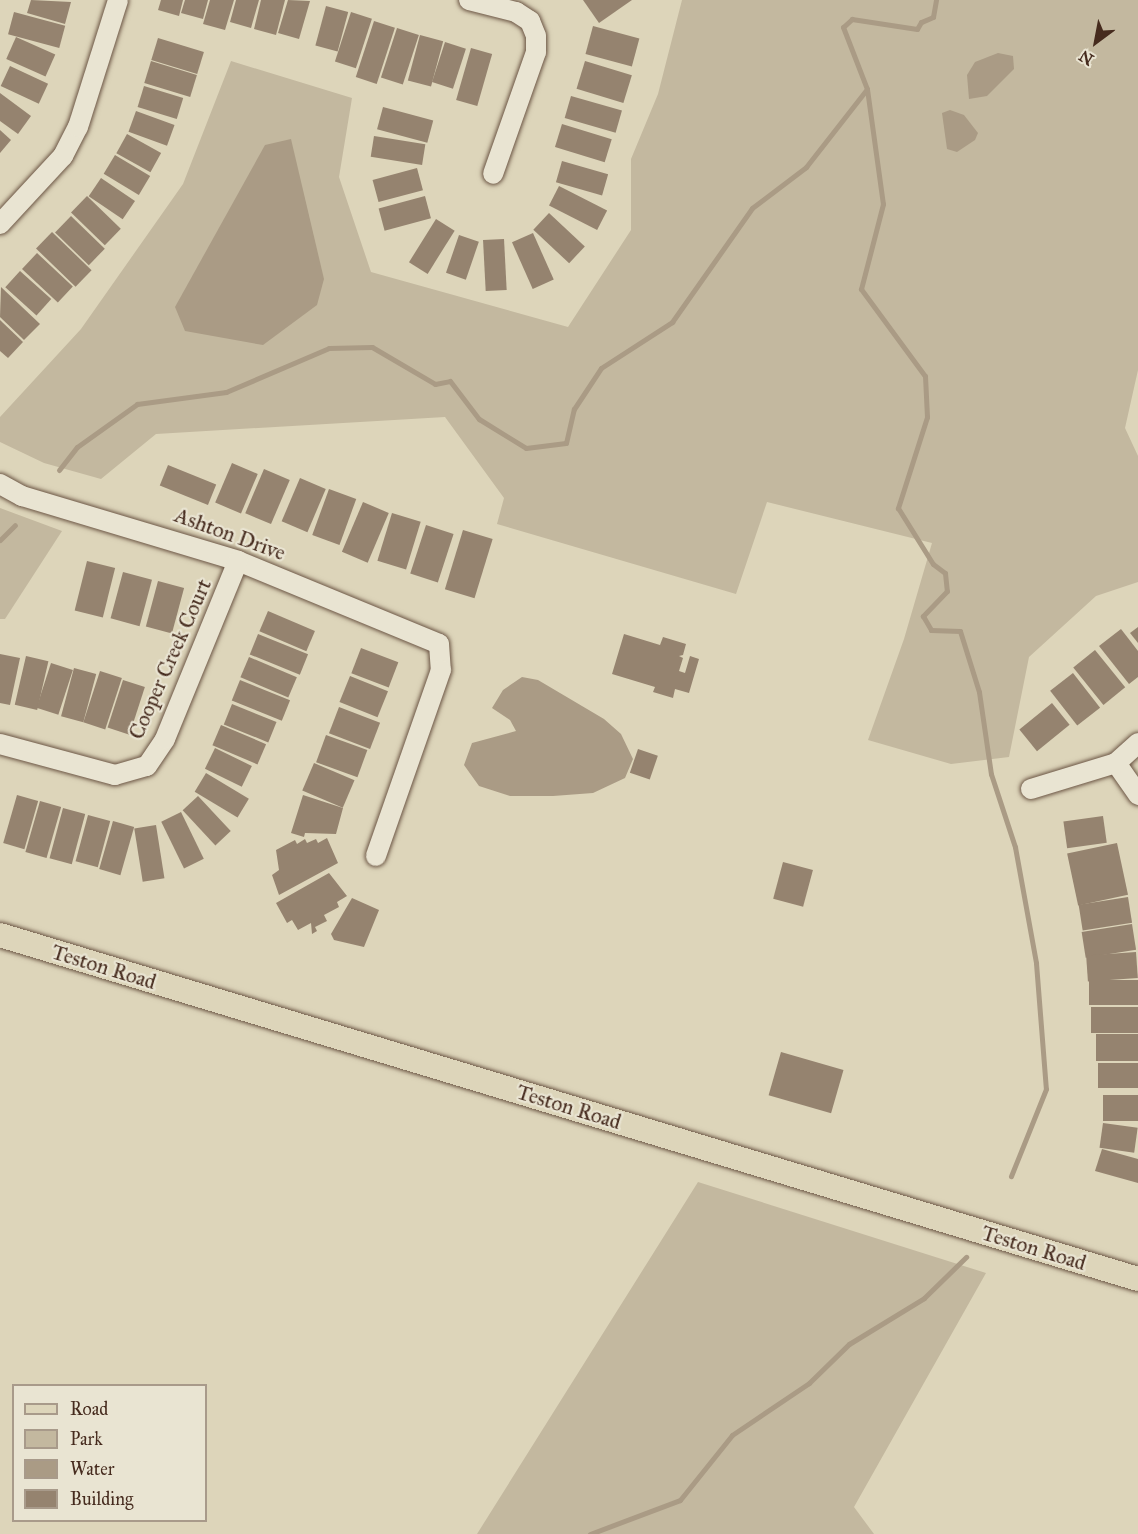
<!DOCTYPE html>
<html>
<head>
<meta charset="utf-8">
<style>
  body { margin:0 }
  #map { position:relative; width:1138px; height:1534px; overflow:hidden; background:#ddd5ba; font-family:"IM FELL Great Primer",serif }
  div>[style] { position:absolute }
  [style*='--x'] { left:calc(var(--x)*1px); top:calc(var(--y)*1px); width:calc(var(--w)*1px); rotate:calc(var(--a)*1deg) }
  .green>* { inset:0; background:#c3b89f }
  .water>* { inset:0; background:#aa9b85 }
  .stream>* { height:5px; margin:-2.5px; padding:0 2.5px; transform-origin:2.5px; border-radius:2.5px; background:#aa9b85 }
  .building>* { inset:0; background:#95836f; transform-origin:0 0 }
  .roads { filter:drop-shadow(0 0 2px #6c5645) drop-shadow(0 0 2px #6c5645) }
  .minor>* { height:20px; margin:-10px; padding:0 10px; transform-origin:10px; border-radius:10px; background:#e9e4d2 }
  .major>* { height:24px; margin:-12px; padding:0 12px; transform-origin:12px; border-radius:12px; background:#ddd5ba }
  span { translate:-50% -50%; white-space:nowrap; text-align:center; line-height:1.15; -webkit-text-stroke:4.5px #e9e4d2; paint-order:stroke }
  .street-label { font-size:21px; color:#462b1e }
  .legend { position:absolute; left:12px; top:1384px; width:195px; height:138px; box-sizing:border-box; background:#e9e4d2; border:2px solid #a89a8a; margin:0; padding:8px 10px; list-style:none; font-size:18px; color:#462b1e }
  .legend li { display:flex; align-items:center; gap:12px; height:30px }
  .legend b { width:30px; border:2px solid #a89a8a }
  .north { position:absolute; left:1066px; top:12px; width:60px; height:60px; -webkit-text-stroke:4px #e9e4d2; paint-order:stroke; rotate:212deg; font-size:16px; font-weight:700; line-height:24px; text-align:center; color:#462b1e }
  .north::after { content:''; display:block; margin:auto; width:21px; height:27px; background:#462b1e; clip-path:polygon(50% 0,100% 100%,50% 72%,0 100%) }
</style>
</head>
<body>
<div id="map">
  <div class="green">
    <i style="clip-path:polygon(682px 0,1138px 0,1138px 370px,1125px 428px,1138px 456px,1138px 582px,1096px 596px,1029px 657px,1009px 757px,951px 764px,868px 740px,904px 639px,932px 543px,767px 502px,736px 594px,497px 524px,504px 498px,445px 417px,156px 434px,101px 479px,44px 463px,0 442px,0 417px,81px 329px,183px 184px,231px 61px,352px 98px,339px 177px,371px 272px,568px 327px,631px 230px,631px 159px,658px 94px)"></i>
    <i style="clip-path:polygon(0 508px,62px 531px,5px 619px,0 619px)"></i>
    <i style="clip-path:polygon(698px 1182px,986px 1273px,854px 1507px,874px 1534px,477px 1534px)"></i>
  </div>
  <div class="water">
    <i style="clip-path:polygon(998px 53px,1013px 56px,1014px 69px,987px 96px,969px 99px,967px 75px,975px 62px)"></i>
    <i style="clip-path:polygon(950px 110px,964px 115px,978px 133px,975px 140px,957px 152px,947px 149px,942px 113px)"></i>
    <i style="clip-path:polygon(291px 139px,324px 279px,317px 305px,263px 345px,185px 331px,175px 307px,265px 145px)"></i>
    <i style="clip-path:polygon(522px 677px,538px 680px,604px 719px,621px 734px,633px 759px,625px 778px,593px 793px,553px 796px,510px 796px,479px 786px,464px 765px,472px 743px,516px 731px,510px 720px,492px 708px,503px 690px)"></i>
  </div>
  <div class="stream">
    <i style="--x:936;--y:0;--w:17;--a:100"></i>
    <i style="--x:933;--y:17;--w:13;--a:157"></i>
    <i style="--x:921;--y:22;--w:8;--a:120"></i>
    <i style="--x:917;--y:29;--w:66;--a:-171.3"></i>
    <i style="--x:852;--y:19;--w:12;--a:138"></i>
    <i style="--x:843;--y:27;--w:66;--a:68.8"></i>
    <i style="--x:867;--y:89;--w:116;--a:82.1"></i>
    <i style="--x:883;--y:204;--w:88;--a:104.5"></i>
    <i style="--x:861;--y:289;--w:108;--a:53.7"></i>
    <i style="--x:925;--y:376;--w:41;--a:87.2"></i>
    <i style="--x:927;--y:417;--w:96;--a:107.7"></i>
    <i style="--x:898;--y:508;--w:66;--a:58"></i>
    <i style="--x:933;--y:564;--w:15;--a:37"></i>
    <i style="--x:945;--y:573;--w:18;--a:84"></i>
    <i style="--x:947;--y:591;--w:35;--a:134"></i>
    <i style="--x:923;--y:616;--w:16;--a:60"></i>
    <i style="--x:931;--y:630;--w:29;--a:2"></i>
    <i style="--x:960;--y:631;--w:64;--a:72.7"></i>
    <i style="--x:979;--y:692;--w:83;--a:81.7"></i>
    <i style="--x:991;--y:774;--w:77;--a:71.8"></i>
    <i style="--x:1015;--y:847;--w:118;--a:79.7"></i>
    <i style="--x:1036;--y:963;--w:126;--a:85.5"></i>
    <i style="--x:1046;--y:1089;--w:94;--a:111.9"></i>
    <i style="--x:59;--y:470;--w:29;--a:-52"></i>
    <i style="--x:77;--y:447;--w:74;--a:-35.6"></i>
    <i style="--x:137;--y:404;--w:90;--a:-7.7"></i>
    <i style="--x:226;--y:392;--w:112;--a:-23.1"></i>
    <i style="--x:329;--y:348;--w:43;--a:-1.3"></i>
    <i style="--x:372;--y:347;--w:73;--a:30.4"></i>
    <i style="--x:435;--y:384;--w:15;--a:-11"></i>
    <i style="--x:450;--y:381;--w:48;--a:52.7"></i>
    <i style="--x:479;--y:419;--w:55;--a:31.7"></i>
    <i style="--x:526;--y:448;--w:40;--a:-7.1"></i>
    <i style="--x:566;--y:443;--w:35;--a:-77"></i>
    <i style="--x:574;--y:409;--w:49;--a:-56.6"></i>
    <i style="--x:601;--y:368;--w:85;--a:-32.9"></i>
    <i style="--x:672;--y:322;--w:139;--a:-54.9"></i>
    <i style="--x:752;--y:208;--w:68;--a:-37.2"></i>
    <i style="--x:806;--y:167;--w:99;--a:-52"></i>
    <i style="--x:0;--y:540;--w:21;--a:-45"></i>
    <i style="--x:590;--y:1534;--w:96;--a:-20.7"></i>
    <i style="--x:680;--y:1500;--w:83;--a:-51.3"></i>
    <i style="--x:732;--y:1435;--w:93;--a:-34"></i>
    <i style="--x:809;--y:1383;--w:56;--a:-44.3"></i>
    <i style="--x:849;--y:1344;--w:88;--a:-31.5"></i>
    <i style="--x:924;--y:1298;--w:59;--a:-44.3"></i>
  </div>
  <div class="building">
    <i style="clip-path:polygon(31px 0,71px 2px,65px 24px,27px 13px)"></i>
    <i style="clip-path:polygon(161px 0,183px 0,179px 16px,158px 10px)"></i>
    <i style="clip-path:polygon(185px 0,208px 0,203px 19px,181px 13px)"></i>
    <i style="clip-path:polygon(210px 0,234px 0,225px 30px,203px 24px)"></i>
    <i style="clip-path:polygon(236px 0,259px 0,251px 28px,230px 22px)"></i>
    <i style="clip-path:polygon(261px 0,285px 0,276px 35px,254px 29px)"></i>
    <i style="clip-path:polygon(288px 0,310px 1px,299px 39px,278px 33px)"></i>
    <i style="clip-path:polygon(583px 0,632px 0,599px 23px)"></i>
    <i style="left:326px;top:6px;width:23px;height:41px;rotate:15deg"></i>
    <i style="left:14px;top:12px;width:53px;height:23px;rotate:15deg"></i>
    <i style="left:351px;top:12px;width:22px;height:52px;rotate:18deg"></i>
    <i style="left:374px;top:21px;width:22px;height:59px;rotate:18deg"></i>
    <i style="left:593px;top:26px;width:48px;height:29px;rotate:15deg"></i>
    <i style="left:397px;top:28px;width:23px;height:52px;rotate:18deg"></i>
    <i style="left:420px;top:35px;width:24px;height:47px;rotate:15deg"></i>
    <i style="left:16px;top:37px;width:43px;height:24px;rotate:24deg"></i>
    <i style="left:158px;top:38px;width:48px;height:23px;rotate:17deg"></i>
    <i style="left:445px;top:42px;width:22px;height:42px;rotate:18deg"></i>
    <i style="left:471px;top:48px;width:22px;height:54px;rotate:16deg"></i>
    <i style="left:151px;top:61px;width:48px;height:23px;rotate:17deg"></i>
    <i style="left:585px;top:61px;width:49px;height:29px;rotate:17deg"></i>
    <i style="left:10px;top:66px;width:42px;height:22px;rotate:25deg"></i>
    <i style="left:144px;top:86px;width:41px;height:22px;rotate:17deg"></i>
    <i style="clip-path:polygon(0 93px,31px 116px,18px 134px,0 121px)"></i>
    <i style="left:571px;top:96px;width:53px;height:23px;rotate:16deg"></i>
    <i style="left:383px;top:107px;width:52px;height:23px;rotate:15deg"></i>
    <i style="left:136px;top:111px;width:41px;height:22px;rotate:20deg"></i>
    <i style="left:562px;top:124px;width:52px;height:24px;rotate:17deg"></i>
    <i style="clip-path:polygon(0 130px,11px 140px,0 153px)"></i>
    <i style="left:127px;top:134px;width:39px;height:22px;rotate:29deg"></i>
    <i style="left:374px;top:136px;width:52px;height:21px;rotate:9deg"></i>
    <i style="left:115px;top:155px;width:41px;height:22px;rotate:31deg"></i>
    <i style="left:562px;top:161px;width:48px;height:22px;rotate:16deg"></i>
    <i style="left:417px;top:168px;width:23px;height:46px;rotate:75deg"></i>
    <i style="left:101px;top:178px;width:41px;height:22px;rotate:34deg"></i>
    <i style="left:559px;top:186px;width:54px;height:22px;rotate:27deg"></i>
    <i style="left:87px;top:196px;width:47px;height:23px;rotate:44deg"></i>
    <i style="left:425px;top:196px;width:23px;height:48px;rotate:75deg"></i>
    <i style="left:549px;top:213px;width:49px;height:23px;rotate:43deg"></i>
    <i style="left:71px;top:216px;width:47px;height:23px;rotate:44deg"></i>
    <i style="left:436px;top:219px;width:22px;height:51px;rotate:32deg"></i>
    <i style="left:52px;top:232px;width:55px;height:23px;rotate:44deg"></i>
    <i style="left:533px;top:233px;width:51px;height:23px;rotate:66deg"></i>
    <i style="left:459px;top:235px;width:21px;height:40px;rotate:19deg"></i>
    <i style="left:504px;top:239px;width:51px;height:21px;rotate:87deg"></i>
    <i style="left:37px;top:253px;width:49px;height:22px;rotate:43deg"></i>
    <i style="left:20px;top:271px;width:42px;height:22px;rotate:42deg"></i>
    <i style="clip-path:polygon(1px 287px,40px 324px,24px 340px,0 317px)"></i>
    <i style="clip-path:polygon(0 320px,23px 342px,8px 358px,0 351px)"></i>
    <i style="left:232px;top:463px;width:28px;height:43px;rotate:23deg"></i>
    <i style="left:168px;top:465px;width:52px;height:22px;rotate:22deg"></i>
    <i style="left:264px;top:469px;width:28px;height:48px;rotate:23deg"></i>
    <i style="left:300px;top:478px;width:28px;height:47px;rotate:23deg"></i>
    <i style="left:329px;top:489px;width:29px;height:49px;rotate:20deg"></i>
    <i style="left:363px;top:502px;width:28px;height:54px;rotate:23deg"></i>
    <i style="left:392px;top:513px;width:30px;height:50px;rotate:17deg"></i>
    <i style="left:426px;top:525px;width:29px;height:51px;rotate:18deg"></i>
    <i style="left:463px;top:530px;width:31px;height:62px;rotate:17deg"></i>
    <i style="left:87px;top:561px;width:29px;height:51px;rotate:14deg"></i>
    <i style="left:123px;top:572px;width:30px;height:48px;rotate:15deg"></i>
    <i style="left:158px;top:581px;width:27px;height:47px;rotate:15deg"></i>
    <i style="left:268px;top:611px;width:51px;height:22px;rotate:23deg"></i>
    <i style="clip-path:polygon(1138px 627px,1138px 643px,1130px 633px)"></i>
    <i style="clip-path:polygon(1121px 629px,1138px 651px,1138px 677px,1129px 684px,1099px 646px)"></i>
    <i style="left:258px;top:634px;width:54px;height:22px;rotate:22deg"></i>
    <i style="clip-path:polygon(624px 634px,660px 645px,663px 637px,686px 644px,683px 655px,679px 656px,683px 658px,679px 671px,685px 673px,690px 656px,699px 659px,689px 693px,675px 689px,673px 698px,653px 692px,655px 687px,612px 674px)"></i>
    <i style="left:361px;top:648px;width:40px;height:27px;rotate:21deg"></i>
    <i style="left:1095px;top:650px;width:48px;height:28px;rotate:51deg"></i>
    <i style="clip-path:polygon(0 654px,20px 658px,10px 705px,0 703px)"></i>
    <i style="left:26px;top:656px;width:23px;height:50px;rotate:13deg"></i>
    <i style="left:249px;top:657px;width:52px;height:22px;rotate:23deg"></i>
    <i style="left:51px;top:663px;width:23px;height:47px;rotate:18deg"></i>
    <i style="left:74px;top:668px;width:23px;height:50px;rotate:15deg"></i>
    <i style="left:100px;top:671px;width:23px;height:54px;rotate:18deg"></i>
    <i style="left:1073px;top:673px;width:44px;height:29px;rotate:52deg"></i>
    <i style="left:350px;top:676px;width:41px;height:28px;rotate:22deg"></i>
    <i style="left:123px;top:680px;width:23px;height:50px;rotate:18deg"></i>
    <i style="left:240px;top:680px;width:54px;height:22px;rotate:22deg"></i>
    <i style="left:1052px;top:703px;width:28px;height:42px;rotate:51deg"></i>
    <i style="left:232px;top:704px;width:48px;height:22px;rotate:22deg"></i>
    <i style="left:339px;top:707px;width:44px;height:28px;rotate:21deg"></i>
    <i style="left:221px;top:725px;width:49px;height:22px;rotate:23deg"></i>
    <i style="left:326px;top:735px;width:44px;height:29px;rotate:20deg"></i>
    <i style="left:215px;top:748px;width:41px;height:23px;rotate:26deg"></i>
    <i style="left:638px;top:749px;width:21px;height:25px;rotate:19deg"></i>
    <i style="left:314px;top:763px;width:44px;height:30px;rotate:23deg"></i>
    <i style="left:206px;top:773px;width:50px;height:22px;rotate:31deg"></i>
    <i style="left:17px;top:795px;width:22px;height:50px;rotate:16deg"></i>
    <i style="clip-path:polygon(303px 795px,343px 808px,336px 834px,305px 833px,304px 837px,291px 833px)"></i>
    <i style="left:198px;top:796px;width:48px;height:21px;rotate:47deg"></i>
    <i style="left:40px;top:801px;width:22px;height:53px;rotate:16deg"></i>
    <i style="left:63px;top:808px;width:23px;height:52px;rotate:15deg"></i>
    <i style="left:181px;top:812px;width:52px;height:22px;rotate:64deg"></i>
    <i style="left:88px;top:815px;width:23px;height:48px;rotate:15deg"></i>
    <i style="left:1103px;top:816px;width:27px;height:40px;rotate:82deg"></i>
    <i style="left:113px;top:821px;width:22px;height:50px;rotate:16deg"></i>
    <i style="left:156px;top:825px;width:54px;height:22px;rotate:81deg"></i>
    <i style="clip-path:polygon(327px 838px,338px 863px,279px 895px,272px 875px,279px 870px,276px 850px,295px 840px,297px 844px,305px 839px,307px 843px,316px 839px,318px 843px)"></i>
    <i style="left:1117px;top:843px;width:53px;height:51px;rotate:78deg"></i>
    <i style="left:783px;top:862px;width:31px;height:38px;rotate:15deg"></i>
    <i style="clip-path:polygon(329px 873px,347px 896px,337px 902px,339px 907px,324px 915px,327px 921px,315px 927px,317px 931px,312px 934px,311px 923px,298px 930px,292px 920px,287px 923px,276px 903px)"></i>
    <i style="left:1128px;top:897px;width:26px;height:50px;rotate:81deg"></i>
    <i style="clip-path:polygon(352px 898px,379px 910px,364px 947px,334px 940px,331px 934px)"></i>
    <i style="left:1132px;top:924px;width:26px;height:51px;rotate:81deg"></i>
    <i style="left:1136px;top:952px;width:26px;height:50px;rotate:86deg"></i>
    <i style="left:1138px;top:980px;width:25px;height:49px;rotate:90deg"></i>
    <i style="left:1138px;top:1007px;width:26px;height:47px;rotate:90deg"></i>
    <i style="left:1138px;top:1034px;width:27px;height:42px;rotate:90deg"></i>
    <i style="left:781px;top:1052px;width:65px;height:45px;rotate:16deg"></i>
    <i style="left:1138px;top:1063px;width:25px;height:40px;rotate:90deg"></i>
    <i style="left:1103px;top:1095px;width:35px;height:26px"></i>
    <i style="left:1103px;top:1123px;width:35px;height:25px;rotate:8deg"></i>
    <i style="clip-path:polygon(1102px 1149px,1138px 1159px,1138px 1183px,1095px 1171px)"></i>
  </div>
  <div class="roads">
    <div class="minor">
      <i style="--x:469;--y:0;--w:49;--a:14.3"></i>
      <i style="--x:516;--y:12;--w:17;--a:33"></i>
      <i style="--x:530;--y:21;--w:16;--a:68"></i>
      <i style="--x:536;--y:36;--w:16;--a:90"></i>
      <i style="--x:536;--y:52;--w:129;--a:109.4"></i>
      <i style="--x:0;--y:224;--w:93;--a:-47.2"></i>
      <i style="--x:63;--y:156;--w:33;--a:-63"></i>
      <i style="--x:78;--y:127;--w:133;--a:-72.5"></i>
      <i style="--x:0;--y:484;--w:25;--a:29"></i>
      <i style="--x:22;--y:496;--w:226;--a:16.7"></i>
      <i style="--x:238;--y:561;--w:217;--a:22.4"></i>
      <i style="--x:439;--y:644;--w:26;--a:86"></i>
      <i style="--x:441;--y:670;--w:197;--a:109.3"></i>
      <i style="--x:0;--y:744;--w:119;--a:15.1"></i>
      <i style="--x:115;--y:775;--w:33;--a:-16"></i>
      <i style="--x:147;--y:766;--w:32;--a:-56"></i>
      <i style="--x:165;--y:739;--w:192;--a:-67.7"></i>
      <i style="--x:1116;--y:763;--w:39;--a:55"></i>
      <i style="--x:1031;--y:789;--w:89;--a:-17"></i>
      <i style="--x:1116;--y:763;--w:30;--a:-42"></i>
    </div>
    <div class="major">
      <i style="--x:0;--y:935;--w:1189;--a:16.82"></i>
    </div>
  </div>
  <div class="street-label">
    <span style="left:230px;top:534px;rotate:20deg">Ashton Drive</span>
    <span style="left:170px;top:659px;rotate:-66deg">Cooper Creek Court</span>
    <span style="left:104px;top:967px;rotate:17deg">Teston Road</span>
    <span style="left:569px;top:1107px;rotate:17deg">Teston Road</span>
    <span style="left:1034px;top:1248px;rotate:17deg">Teston Road</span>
  </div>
  <ul class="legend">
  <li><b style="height:8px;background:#ddd5ba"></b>Road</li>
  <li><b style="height:16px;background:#c3b89f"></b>Park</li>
  <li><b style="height:16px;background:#aa9b85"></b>Water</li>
  <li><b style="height:16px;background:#95836f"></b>Building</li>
  </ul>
  <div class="north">N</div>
</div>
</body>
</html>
